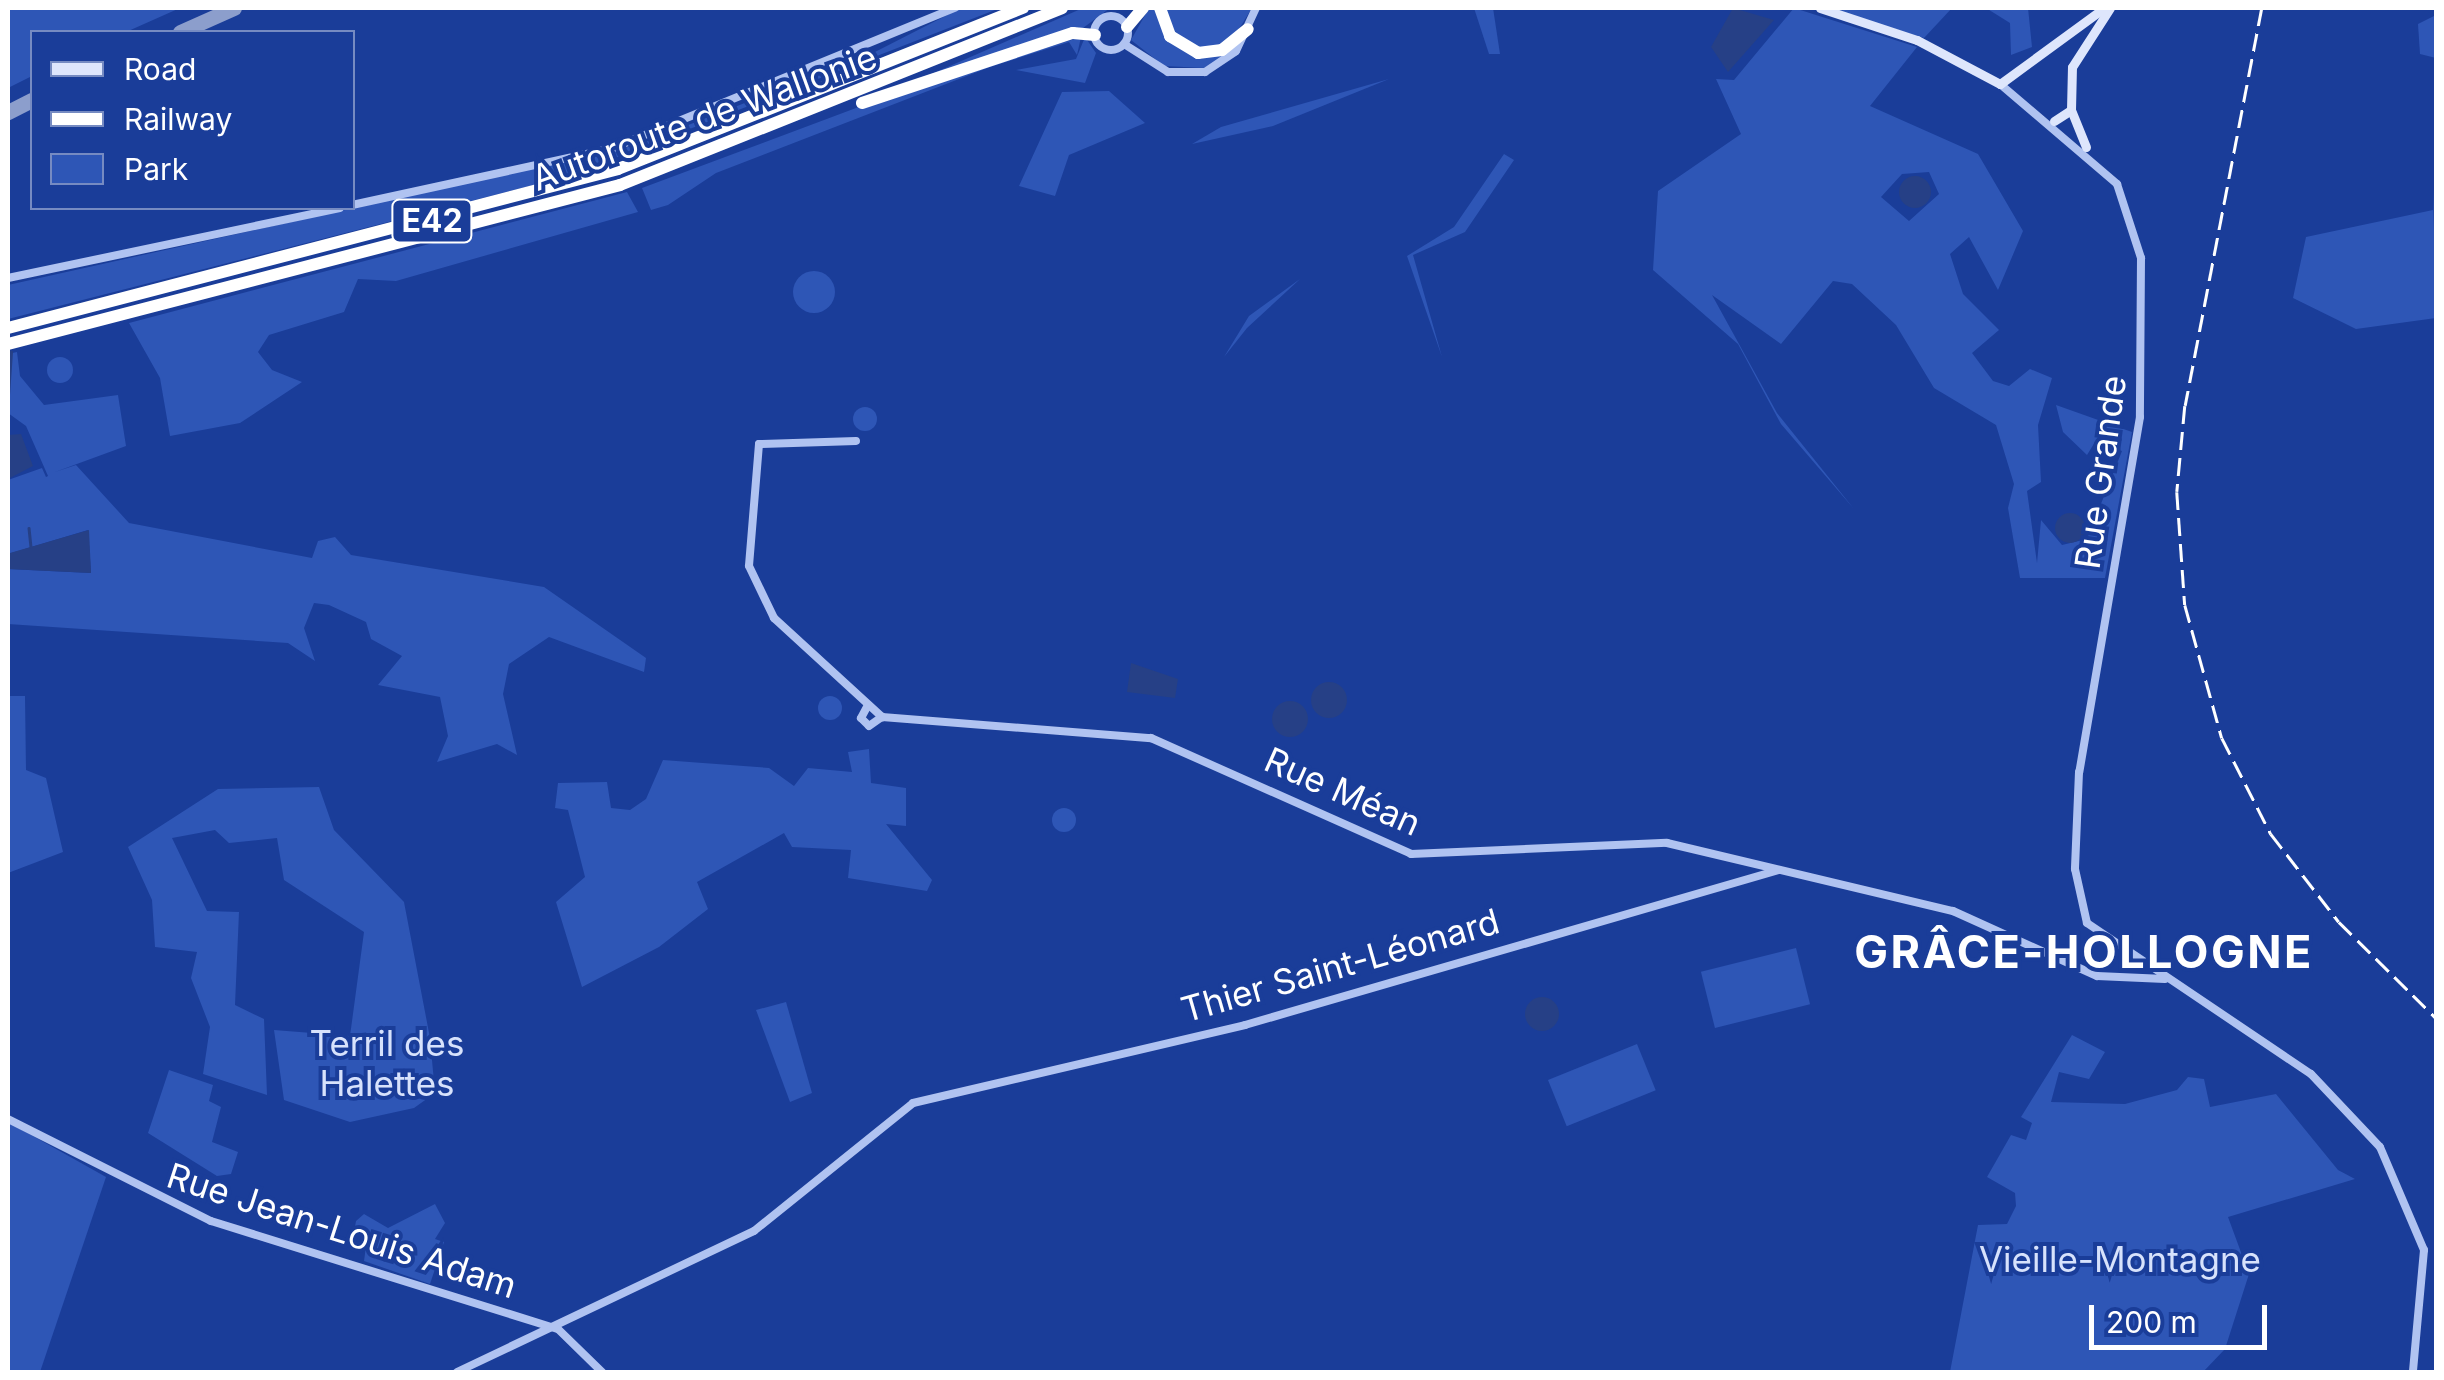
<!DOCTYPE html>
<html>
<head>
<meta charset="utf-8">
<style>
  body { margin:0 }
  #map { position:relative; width:2444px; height:1380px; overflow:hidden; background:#1a3d99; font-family:Inter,sans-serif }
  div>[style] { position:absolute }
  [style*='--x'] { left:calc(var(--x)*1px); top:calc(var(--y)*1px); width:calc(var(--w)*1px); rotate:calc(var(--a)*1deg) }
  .green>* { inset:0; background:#2e56b6; transform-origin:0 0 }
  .round { border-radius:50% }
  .water>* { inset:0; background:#264086 }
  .stream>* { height:2.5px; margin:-1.25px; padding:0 1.25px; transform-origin:1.25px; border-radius:1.25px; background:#264086 }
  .taxiway>* { height:15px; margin:-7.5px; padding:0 7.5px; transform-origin:7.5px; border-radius:7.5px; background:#8c9ecc }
  .tertiary>* { height:8px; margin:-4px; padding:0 4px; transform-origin:4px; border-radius:4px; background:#b0c3f1 }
  .tertiary>.ring { margin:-4px; padding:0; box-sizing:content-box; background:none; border:8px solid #b0c3f1; border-radius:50% }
  .secondary>* { height:9px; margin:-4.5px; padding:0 4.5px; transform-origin:4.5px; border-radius:4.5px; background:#dee6fc }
  .motorway>* { height:12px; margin:-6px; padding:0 6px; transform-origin:6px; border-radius:6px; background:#fff }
  .rail>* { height:2.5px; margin-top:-1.25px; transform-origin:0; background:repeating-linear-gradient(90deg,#fff 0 18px,transparent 0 26px) }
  span { translate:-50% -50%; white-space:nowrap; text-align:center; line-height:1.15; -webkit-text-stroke:8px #1a3d99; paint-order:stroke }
  .shield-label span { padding:2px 8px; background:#1a3d99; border:2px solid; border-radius:8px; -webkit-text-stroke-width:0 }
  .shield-label { font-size:32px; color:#fff; font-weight:700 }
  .street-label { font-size:35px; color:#fff }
  .park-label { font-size:35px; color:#d7e2fc }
  .district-label { font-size:45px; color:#fff; font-weight:700; letter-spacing:2.5px }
  .frame { position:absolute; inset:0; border:10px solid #fff; pointer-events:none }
  .legend { position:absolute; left:30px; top:30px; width:325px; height:180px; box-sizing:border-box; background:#1a3d99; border:2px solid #768bc2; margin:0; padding:12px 18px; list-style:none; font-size:30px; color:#fff }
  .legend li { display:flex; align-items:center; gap:20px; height:50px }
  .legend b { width:50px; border:2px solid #768bc2 }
  .scale { position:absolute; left:2089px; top:1305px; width:178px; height:45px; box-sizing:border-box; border:5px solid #fff; border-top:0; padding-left:12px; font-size:30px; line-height:35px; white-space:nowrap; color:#fff; -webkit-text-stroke:8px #1a3d99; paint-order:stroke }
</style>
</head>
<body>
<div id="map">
  <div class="green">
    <i style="clip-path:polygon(8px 8px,180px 8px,126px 32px,32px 32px,32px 76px,8px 88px)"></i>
    <i style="clip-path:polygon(961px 8px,1000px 8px,569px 176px,8px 319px,8px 285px,637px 145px,873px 53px)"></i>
    <i style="clip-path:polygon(1083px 8px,1110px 8px,1083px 28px,920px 79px)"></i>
    <i style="clip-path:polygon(1149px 8px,1158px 8px,1167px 37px,1226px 56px,1204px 68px,1164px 66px,1131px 40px)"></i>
    <i style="clip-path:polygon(1163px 8px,1252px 8px,1231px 42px,1205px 50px,1179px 41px)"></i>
    <i style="clip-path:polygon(1474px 8px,1493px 8px,1500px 54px,1489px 54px)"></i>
    <i style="clip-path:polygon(evenodd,1794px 8px,1917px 47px,1870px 106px,1978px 154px,2023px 231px,1998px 290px,1969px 237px,1950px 254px,1963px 294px,1999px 330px,1972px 353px,1993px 381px,2009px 386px,2030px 369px,2052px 378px,2038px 425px,2041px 482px,2027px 491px,2037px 563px,2041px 520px,2062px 545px,2087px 539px,2122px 451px,2095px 442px,2087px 455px,2063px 432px,2056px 405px,2132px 432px,2105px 578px,2020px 578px,2008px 508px,2014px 484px,1996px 425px,1934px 388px,1896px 325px,1852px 284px,1833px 281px,1781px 344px,1712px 295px,1777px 413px,1854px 509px,1781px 424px,1738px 344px,1653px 270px,1658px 191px,1741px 134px,1716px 79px,1734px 80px,1794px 8px,1929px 172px,1939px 194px,1909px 221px,1881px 197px,1902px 174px,1929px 172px)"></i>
    <i style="clip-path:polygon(1828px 8px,1952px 8px,1924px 38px)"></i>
    <i style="clip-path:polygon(1986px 8px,2028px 8px,2032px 47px,2011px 55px,2010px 23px)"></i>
    <i style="clip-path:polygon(2436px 15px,2436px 58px,2420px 54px,2418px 24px)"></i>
    <i style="clip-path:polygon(1081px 37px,1077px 55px,1069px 42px,990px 67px,716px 173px,668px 205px,651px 210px,642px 188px,864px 105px)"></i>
    <i style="clip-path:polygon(1085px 37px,1096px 53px,1085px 83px,1016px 70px,1076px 59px)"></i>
    <i style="clip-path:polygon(1389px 79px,1273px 126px,1192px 144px,1221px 127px)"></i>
    <i style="clip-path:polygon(1109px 91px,1145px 123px,1069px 155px,1055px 196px,1019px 186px,1062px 92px)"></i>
    <i style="clip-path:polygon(1504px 154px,1514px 160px,1465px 232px,1413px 255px,1442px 357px,1407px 256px,1454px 227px)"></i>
    <i style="clip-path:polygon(2433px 187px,2436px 318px,2356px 329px,2293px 298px,2306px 237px,2433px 210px)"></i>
    <i style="clip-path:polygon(627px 192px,638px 212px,396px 281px,358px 279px,344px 312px,269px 335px,258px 352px,272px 370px,302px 382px,240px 423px,170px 436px,160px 378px,129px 323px)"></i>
    <i class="round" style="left:793px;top:271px;width:42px;height:42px"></i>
    <i style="clip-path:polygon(1300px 279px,1247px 328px,1224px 357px,1249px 316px)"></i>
    <i style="clip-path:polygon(17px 352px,20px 376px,44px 405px,118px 395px,126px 446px,55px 472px,76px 465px,129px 523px,312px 558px,318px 541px,335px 537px,351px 555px,544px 587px,646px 658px,644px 672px,549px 637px,509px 664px,503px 694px,517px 755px,497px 744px,437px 762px,448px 736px,440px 697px,378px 685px,402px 656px,371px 639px,366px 622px,329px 605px,314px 603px,304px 628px,315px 661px,288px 643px,8px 624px,8px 569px,91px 573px,88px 530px,8px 554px,8px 480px,42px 468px,46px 477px,48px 476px,26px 426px,8px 413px,8px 354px)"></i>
    <i class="round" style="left:47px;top:357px;width:26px;height:26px"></i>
    <i class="round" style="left:853px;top:407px;width:24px;height:24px"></i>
    <i class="round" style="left:818px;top:696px;width:24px;height:24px"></i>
    <i style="clip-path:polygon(8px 696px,25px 696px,26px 770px,46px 778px,63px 852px,8px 873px)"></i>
    <i style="clip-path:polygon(869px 749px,871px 783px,906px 788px,906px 826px,886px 824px,932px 880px,927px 891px,848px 878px,851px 850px,792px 847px,784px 833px,697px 882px,708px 909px,659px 947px,582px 987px,556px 902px,585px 877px,568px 810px,555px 808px,558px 783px,607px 782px,611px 808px,630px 810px,646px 799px,663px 760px,769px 768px,794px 786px,808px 768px,852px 772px,848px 752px)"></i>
    <i style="clip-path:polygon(319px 787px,334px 830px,404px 902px,430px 1038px,435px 1093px,414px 1108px,350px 1122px,284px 1100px,274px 1030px,350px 1036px,364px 932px,284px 880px,277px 838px,229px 843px,215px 830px,172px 838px,207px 911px,239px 912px,235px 1005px,264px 1019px,267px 1095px,203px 1074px,210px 1027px,191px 978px,197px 952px,155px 947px,152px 900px,128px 847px,218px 789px)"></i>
    <i class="round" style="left:1052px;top:808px;width:24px;height:24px"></i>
    <i style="left:1796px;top:948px;width:58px;height:98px;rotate:76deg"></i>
    <i style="clip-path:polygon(786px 1002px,812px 1093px,790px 1102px,756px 1010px)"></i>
    <i style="clip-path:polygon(2072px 1035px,2105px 1052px,2089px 1079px,2059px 1072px,2051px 1102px,2125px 1104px,2177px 1090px,2188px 1077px,2204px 1079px,2210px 1107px,2276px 1094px,2338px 1170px,2355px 1179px,2228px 1217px,2249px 1274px,2225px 1349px,2203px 1372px,1950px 1372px,1978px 1225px,2007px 1224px,2016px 1206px,2015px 1193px,1987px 1177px,2011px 1135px,2026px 1140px,2032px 1123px,2021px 1117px)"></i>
    <i style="left:1637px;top:1044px;width:50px;height:96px;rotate:68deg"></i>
    <i style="clip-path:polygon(169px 1070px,213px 1085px,209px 1101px,221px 1107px,212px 1142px,238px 1152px,231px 1174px,217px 1176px,148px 1133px)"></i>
    <i style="clip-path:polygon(8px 1122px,106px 1177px,40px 1372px,8px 1372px)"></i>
    <i style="clip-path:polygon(435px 1204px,445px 1223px,435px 1239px,444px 1242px,430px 1284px,364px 1261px,367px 1239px,354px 1232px,356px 1221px,364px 1214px,388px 1228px)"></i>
  </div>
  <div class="water">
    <i style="clip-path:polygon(1733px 8px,1774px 20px,1728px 72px,1711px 47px)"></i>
    <i class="round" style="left:1899px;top:176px;width:32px;height:32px"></i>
    <i style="clip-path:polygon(21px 434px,33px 466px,8px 479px,8px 435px)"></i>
    <i class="round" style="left:2055px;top:513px;width:30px;height:30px"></i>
    <i style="clip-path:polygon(89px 530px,91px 573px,8px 569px,10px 553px)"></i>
    <i style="clip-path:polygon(1131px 663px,1178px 679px,1175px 698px,1127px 692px)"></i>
    <i class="round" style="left:1311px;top:682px;width:36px;height:36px"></i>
    <i class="round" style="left:1272px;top:701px;width:36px;height:36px"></i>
    <i class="round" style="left:1525px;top:997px;width:34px;height:34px"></i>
  </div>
  <div class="stream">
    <i style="--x:8;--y:395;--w:43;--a:-86"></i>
    <i style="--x:29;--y:528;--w:19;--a:84"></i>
  </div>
  <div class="taxiway">
    <i style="--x:180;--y:32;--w:59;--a:-24"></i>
    <i style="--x:8;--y:112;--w:27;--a:-27"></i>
  </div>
  <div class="tertiary">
    <i class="ring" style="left:1094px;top:16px;width:26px;height:26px"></i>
    <i style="--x:1124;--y:44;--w:52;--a:32.5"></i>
    <i style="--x:1168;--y:72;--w:37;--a:0"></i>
    <i style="--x:1205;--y:72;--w:37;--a:-34"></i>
    <i style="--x:1236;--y:51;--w:47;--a:-65.1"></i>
    <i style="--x:2000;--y:84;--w:154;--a:40.5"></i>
    <i style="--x:2117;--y:184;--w:78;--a:72"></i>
    <i style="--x:2141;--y:258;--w:159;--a:90.4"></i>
    <i style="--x:2140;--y:417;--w:360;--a:99.7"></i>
    <i style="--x:2079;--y:772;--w:97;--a:92.4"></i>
    <i style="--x:2075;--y:869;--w:55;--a:77.5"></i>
    <i style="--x:2087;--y:923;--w:270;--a:34"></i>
    <i style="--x:2311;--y:1074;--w:100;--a:46.6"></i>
    <i style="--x:2380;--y:1147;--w:112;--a:66.9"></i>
    <i style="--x:2424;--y:1250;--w:122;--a:95.2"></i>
    <i style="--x:352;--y:205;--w:267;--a:-12.3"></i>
    <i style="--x:613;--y:148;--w:370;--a:-22.3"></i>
    <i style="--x:8;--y:278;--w:339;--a:-11.9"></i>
    <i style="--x:856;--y:441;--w:97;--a:178.2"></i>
    <i style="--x:759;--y:444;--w:122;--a:94.7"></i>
    <i style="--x:749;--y:566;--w:58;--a:64.3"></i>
    <i style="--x:774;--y:618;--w:147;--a:42.5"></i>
    <i style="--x:868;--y:705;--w:15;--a:118"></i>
    <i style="--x:861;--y:718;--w:11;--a:45"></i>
    <i style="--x:869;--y:726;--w:16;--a:-35"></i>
    <i style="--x:882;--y:717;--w:270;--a:4.5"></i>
    <i style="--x:1151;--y:738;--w:285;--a:24"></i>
    <i style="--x:1411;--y:854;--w:256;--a:-2.5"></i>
    <i style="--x:1667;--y:843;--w:294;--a:13.4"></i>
    <i style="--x:1953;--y:911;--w:158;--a:24.3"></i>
    <i style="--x:2097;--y:976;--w:68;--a:2.5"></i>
    <i style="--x:8;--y:1119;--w:227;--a:26.7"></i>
    <i style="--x:211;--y:1221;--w:363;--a:17.3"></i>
    <i style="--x:558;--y:1329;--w:62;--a:44.3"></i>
    <i style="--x:457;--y:1372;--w:329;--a:-25.4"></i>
    <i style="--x:754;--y:1231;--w:204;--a:-38.8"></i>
    <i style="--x:913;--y:1103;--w:341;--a:-13.2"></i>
    <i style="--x:1245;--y:1025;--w:556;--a:-16.19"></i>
  </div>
  <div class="secondary">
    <i style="--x:1820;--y:8;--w:102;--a:18.3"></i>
    <i style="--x:1917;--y:40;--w:94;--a:27.9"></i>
    <i style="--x:2000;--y:84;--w:129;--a:-36.2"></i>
    <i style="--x:2054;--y:121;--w:20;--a:-33"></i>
    <i style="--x:2086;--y:147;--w:40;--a:-112"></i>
    <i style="--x:2071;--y:110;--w:43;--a:-88.7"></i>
    <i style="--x:2072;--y:67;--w:70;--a:-57.2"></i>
  </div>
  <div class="motorway">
    <i style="--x:1160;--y:8;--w:30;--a:70"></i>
    <i style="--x:1170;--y:36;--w:33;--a:31"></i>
    <i style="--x:1198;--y:53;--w:24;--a:-7"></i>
    <i style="--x:1222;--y:50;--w:33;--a:-39"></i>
    <i style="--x:1127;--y:27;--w:25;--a:-50"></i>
    <i style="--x:862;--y:103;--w:222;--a:-18.4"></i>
    <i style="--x:1073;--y:33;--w:22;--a:5"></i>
    <i style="--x:8;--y:328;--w:630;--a:-14.61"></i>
    <i style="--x:618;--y:169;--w:436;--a:-21.7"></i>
    <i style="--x:8;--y:344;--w:632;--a:-14.56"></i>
    <i style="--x:620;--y:185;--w:476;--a:-21.8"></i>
  </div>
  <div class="rail">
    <i style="--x:2262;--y:8;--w:405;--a:100.9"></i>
    <i style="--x:2185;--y:406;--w:86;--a:95.3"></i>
    <i style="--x:2177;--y:492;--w:113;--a:86"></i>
    <i style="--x:2185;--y:605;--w:138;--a:74.5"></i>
    <i style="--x:2222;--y:738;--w:108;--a:63"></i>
    <i style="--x:2271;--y:834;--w:111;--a:52.3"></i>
    <i style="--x:2339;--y:922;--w:136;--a:44.7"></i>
  </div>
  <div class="shield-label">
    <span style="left:432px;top:221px">E42</span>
  </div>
  <div class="street-label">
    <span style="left:704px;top:117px;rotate:-20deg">Autoroute de Wallonie</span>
    <span style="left:2100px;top:472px;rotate:-82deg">Rue Grande</span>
    <span style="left:1343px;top:791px;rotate:24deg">Rue Méan</span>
    <span style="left:1340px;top:965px;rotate:-16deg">Thier Saint-Léonard</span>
    <span style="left:342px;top:1230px;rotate:18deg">Rue Jean-Louis Adam</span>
  </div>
  <div class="park-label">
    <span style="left:387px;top:1063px">Terril des<br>Halettes</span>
    <span style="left:2120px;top:1259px">Vieille-Montagne</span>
  </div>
  <div class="district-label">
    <span style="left:2084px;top:952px">GRÂCE-HOLLOGNE</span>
  </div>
  <div class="frame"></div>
  <ul class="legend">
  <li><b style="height:12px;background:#dee6fc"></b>Road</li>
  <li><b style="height:12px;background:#fff"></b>Railway</li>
  <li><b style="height:28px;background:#2e56b6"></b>Park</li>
  </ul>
  <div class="scale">200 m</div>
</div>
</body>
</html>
